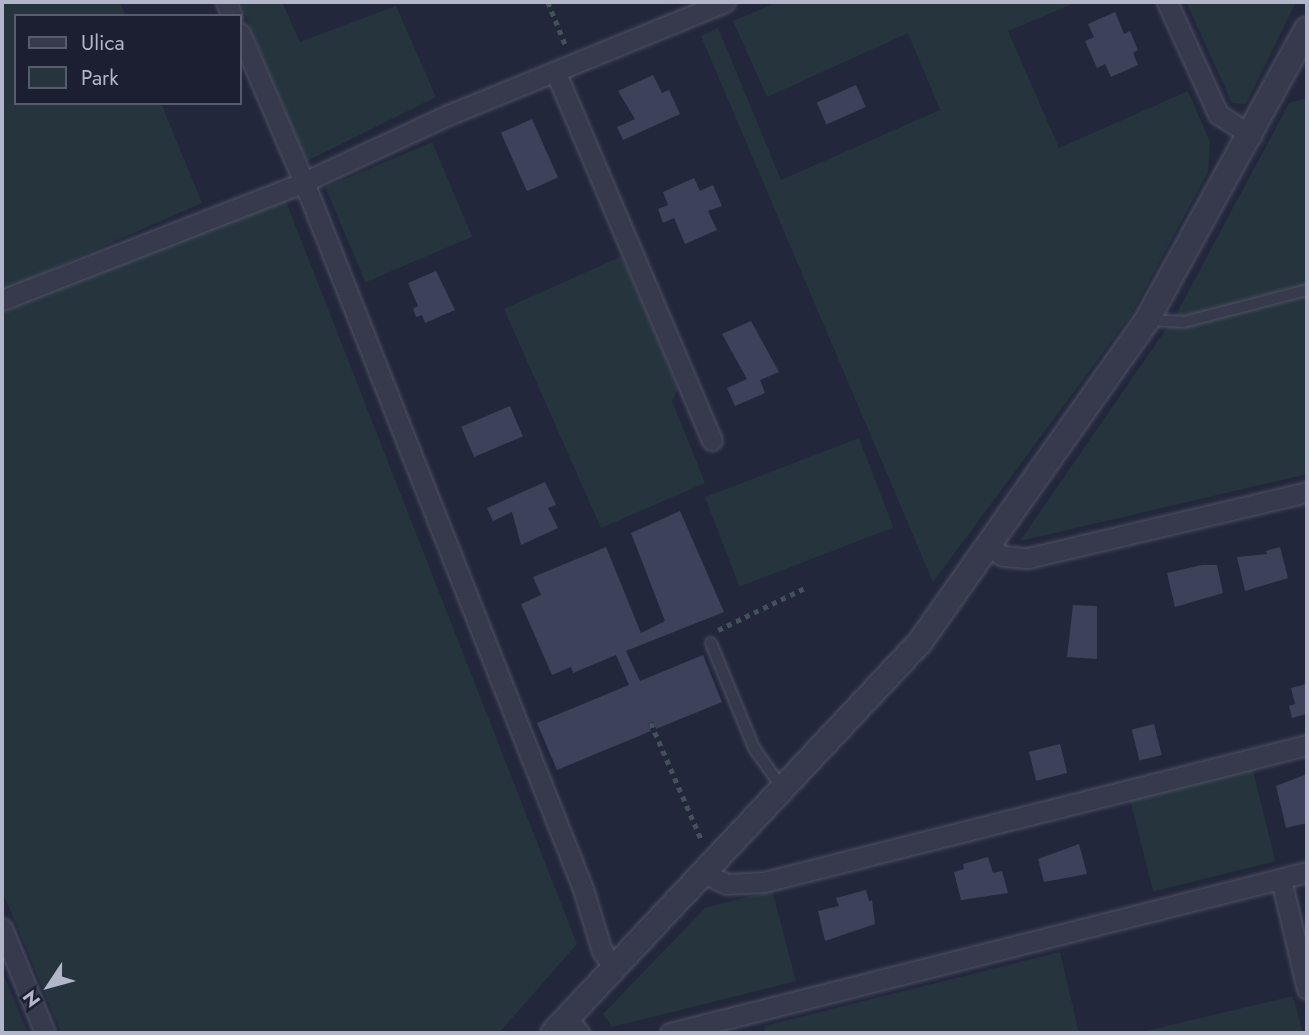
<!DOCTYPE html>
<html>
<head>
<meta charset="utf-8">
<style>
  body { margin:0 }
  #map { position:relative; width:1309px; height:1035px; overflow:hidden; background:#23273c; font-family:Jost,sans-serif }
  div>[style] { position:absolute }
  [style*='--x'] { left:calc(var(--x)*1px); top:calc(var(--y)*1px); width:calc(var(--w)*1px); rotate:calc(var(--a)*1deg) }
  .green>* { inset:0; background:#25343d; transform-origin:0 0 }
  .building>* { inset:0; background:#3d415a; transform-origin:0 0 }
  .path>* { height:4.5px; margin-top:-2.25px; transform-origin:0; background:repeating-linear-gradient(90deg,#43515a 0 5px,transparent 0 10px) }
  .roads { filter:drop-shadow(0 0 2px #4f5264) drop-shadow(0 0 2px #4f5264) }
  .service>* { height:10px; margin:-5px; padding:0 5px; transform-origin:5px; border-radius:5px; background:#373a4c }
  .minor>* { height:19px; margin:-9.5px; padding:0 9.5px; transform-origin:9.5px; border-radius:9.5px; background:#373a4c }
  .tertiary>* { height:24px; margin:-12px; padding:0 12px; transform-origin:12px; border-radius:12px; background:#373a4c }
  span { translate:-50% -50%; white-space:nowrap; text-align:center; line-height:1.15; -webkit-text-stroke:5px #1c1f31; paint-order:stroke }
  .frame { position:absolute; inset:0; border:4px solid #b3b5c8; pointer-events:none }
  .legend { position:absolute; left:14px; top:14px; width:228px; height:91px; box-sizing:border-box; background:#1c1f31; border:2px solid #585b6d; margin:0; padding:9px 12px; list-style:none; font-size:21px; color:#b3b5c8 }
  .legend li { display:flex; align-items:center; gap:14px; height:35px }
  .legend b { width:35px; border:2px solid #585b6d }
  .north { position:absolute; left:14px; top:951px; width:70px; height:70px; -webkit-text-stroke:5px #1c1f31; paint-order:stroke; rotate:234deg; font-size:19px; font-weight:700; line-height:28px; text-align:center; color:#b3b5c8 }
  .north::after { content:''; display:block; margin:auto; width:24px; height:32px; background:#b3b5c8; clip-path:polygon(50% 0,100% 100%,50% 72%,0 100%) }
</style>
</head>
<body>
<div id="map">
  <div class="green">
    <i style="clip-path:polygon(2px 2px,120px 2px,126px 16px,16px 16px,16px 103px,161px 103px,202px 203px,2px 291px)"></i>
    <i style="clip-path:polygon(240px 2px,282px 2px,300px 42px,396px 6px,436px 97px,307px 161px)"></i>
    <i style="clip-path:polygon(778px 2px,1077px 2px,1008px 31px,1059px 148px,1188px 91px,1210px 142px,1208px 172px,1131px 315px,933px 582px,701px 36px,718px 28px,781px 180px,940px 110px,908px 33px,767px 97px,733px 21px)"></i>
    <i style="clip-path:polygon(1186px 2px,1296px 2px,1246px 104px,1232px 103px)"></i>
    <i style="clip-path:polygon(1307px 98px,1307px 474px,1020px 541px,1177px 313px,1289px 103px)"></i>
    <i style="left:432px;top:142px;width:103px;height:116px;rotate:67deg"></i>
    <i style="clip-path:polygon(285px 199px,577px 944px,499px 1033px,61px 1033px,2px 890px,2px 312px)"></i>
    <i style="clip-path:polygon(622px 256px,678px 389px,672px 401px,705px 483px,601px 528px,504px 309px)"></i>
    <i style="left:859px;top:438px;width:96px;height:165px;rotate:69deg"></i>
    <i style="left:1252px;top:767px;width:97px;height:126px;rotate:76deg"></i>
    <i style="clip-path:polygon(772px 890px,796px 981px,612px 1027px,603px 1014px,705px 908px)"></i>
    <i style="clip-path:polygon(1060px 952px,1079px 1033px,766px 1033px,764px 1026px)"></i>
    <i style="clip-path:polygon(2px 971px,28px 1033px,2px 1033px)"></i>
    <i style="clip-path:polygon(1293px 996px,1303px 1033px,1137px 1033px)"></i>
  </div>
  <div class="building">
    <i style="clip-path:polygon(1115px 12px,1124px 34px,1130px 31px,1138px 50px,1133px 53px,1138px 65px,1111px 77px,1105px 64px,1097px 68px,1085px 41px,1094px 37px,1088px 24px)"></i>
    <i style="clip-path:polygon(653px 75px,662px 93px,669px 90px,680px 114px,623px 140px,617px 127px,635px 119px,618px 91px)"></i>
    <i style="left:856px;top:85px;width:24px;height:43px;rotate:66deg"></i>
    <i style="left:532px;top:119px;width:64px;height:34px;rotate:66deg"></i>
    <i style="clip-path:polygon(694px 178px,700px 191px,713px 185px,722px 206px,708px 211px,717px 230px,685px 244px,674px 218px,663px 223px,658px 209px,668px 205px,663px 192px)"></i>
    <i style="clip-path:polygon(436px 271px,455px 310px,425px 323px,422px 315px,416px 317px,413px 309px,418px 306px,408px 283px)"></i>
    <i style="clip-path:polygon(751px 321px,779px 372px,760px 380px,765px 393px,735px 406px,727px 388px,747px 379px,722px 334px)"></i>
    <i style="left:510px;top:406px;width:33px;height:53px;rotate:67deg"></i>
    <i style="clip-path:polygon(545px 482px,556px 505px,548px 508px,558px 528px,521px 545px,512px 512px,493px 521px,487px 508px)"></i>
    <i style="clip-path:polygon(680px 511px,724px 612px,626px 651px,640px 681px,703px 655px,722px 702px,656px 729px,653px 722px,648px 724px,651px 731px,557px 770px,537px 723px,629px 685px,616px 655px,573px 673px,571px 667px,552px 675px,521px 604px,541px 595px,533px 577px,606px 547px,641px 633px,665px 621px,631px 533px)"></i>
    <i style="clip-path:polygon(1280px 547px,1288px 578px,1245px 591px,1237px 557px,1267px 554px,1266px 551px)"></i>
    <i style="clip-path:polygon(1202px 565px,1217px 565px,1223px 593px,1175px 607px,1167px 573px)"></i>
    <i style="clip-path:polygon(1073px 605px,1097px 606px,1097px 659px,1067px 657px)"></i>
    <i style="clip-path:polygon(1307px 684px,1307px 714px,1292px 718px,1289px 706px,1295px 704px,1291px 688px)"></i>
    <i style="left:1154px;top:724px;width:32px;height:23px;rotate:76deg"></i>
    <i style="left:1060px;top:744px;width:30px;height:32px;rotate:76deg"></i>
    <i style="clip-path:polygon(1307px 774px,1307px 823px,1286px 828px,1276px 786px)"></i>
    <i style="clip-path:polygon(1079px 844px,1087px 874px,1044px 882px,1038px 859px)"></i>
    <i style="clip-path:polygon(988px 857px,993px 873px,1002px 871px,1008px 893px,961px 900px,954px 872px,964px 869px,963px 864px)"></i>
    <i style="clip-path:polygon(866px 890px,869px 901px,872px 900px,875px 924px,825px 941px,818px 911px,839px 906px,836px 898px)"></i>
  </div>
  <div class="path">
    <i style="--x:548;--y:2;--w:48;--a:67.8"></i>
    <i style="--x:718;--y:630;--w:97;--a:-25.8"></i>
    <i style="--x:651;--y:723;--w:129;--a:66.6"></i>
  </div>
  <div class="roads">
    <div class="service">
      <i style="--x:1148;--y:320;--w:36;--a:3"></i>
      <i style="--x:1184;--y:322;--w:127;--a:-14.6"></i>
      <i style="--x:711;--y:643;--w:113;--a:67.7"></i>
      <i style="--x:754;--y:748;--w:50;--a:54.7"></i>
    </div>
    <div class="minor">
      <i style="--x:226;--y:2;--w:15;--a:67"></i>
      <i style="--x:1167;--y:2;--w:123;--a:65.5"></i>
      <i style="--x:1218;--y:114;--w:40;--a:32.9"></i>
      <i style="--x:240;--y:33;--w:162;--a:66.8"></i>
      <i style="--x:304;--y:182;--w:760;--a:68.46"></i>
      <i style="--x:583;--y:889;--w:65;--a:73"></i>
      <i style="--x:602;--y:951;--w:20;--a:53"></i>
      <i style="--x:556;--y:73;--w:399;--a:67"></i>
      <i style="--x:2;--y:300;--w:324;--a:-21.3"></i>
      <i style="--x:304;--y:182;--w:159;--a:-25"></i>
      <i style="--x:448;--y:115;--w:299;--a:-22.2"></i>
      <i style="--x:990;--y:547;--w:16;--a:35"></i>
      <i style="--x:1003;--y:556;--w:25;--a:5"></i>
      <i style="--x:1028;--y:558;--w:287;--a:-13.3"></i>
      <i style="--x:704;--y:873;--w:25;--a:26"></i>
      <i style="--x:727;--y:884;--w:37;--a:-3"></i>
      <i style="--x:764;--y:882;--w:560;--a:-14.16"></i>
      <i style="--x:1281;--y:879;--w:113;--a:76.7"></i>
      <i style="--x:2;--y:928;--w:113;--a:67.7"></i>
      <i style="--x:567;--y:1018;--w:19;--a:51"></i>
      <i style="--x:670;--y:1033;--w:657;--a:-14.18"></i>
    </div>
    <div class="tertiary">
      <i style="--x:553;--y:1033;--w:536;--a:-46.81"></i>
      <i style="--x:920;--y:642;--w:394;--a:-54.8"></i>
      <i style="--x:1147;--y:320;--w:332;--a:-61.2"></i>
    </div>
  </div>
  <div class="frame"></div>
  <ul class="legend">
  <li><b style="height:9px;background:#373a4c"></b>Ulica</li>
  <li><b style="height:19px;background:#25343d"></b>Park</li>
  </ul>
  <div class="north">N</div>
</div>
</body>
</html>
